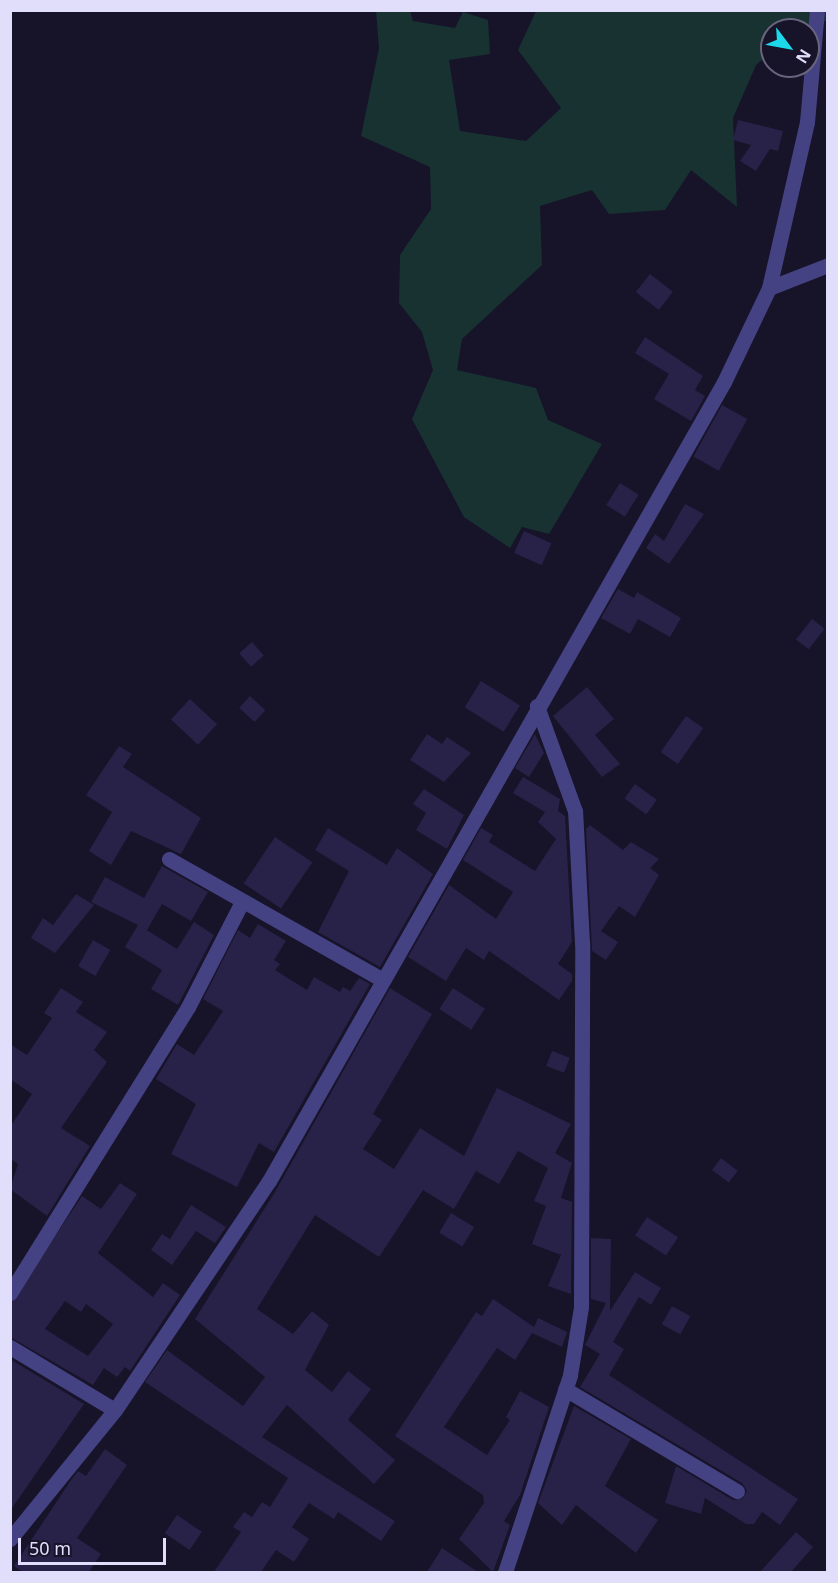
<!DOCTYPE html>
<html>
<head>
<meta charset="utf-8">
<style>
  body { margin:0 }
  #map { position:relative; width:838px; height:1583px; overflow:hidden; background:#171329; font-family:"Noto Sans",sans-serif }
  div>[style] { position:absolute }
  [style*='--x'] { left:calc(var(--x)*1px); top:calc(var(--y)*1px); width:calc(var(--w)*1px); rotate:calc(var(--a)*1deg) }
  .green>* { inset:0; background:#173231 }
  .building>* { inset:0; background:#282148; transform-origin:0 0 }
  .minor>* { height:15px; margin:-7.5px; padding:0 7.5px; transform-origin:7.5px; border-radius:7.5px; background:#444283 }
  span { translate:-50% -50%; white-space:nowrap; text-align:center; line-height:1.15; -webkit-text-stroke:6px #171329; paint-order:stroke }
  .frame { position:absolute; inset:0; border:12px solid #e1defc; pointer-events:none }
  .north { position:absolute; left:760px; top:18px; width:60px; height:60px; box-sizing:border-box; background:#171329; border:2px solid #68647d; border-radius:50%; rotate:122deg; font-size:16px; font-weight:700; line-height:24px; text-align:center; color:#e1defc }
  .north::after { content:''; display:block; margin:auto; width:21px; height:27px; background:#1bd8eb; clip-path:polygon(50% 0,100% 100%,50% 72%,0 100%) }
  .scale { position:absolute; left:18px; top:1538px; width:148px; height:27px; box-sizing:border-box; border:3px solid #e1defc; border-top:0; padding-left:8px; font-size:18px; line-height:21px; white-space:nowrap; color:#e1defc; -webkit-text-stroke:4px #171329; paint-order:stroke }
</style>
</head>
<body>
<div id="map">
  <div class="green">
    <i style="clip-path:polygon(376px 11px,410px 11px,413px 21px,455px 28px,463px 12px,488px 20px,490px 54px,449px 60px,460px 131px,526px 141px,561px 108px,518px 50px,536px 11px,827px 11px,827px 20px,808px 30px,772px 30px,772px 52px,756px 65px,733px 118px,737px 207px,691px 170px,665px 210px,609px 214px,592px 190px,540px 206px,542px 265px,462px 339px,457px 370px,536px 388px,548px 420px,602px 444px,549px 534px,522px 527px,510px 548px,464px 517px,412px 419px,433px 370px,422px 332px,399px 303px,400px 255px,431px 209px,430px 167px,361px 136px,379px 48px)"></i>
  </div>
  <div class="building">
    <i style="clip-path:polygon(738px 120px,783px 131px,778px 151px,770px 149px,756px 171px,740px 161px,751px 145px,733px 140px)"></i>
    <i style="left:650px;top:274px;width:29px;height:23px;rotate:38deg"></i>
    <i style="clip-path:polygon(645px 337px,703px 376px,695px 390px,705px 396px,691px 421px,654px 399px,669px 374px,635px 353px)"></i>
    <i style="left:722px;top:405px;width:29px;height:59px;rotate:29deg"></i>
    <i style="left:620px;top:483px;width:22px;height:26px;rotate:32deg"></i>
    <i style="clip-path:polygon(685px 504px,704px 514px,669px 564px,646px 548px,655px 534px,664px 541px)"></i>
    <i style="left:524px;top:531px;width:30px;height:24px;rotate:24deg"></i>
    <i style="clip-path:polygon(618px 589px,634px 598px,637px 592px,681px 618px,670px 637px,638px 619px,630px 634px,601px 618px)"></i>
    <i style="left:812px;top:619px;width:16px;height:26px;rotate:38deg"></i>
    <i style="left:252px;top:642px;width:18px;height:17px;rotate:49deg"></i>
    <i style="left:481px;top:681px;width:46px;height:31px;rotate:32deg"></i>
    <i style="clip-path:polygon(587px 687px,614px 719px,595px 735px,620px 764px,602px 777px,553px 716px)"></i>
    <i style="left:250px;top:696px;width:21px;height:16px;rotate:43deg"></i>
    <i style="left:190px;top:699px;width:37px;height:28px;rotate:43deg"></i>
    <i style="left:686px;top:716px;width:21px;height:44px;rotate:35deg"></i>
    <i style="clip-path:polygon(427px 734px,442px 744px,447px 737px,471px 753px,444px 782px,410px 760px)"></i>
    <i style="clip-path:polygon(535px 734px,544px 753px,529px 777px,515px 768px)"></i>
    <i style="clip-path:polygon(119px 746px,132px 754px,123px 767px,201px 818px,181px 854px,131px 831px,111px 865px,89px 851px,112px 812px,86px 795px)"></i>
    <i style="clip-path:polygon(523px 777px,560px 799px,558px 811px,565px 816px,572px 942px,558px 964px,572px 974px,572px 981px,559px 1000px,489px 951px,484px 960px,466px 948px,446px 981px,408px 957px,449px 885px,496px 919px,513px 892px,463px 860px,481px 828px,493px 835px,489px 842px,535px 871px,556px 839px,538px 822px,545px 812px,513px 793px)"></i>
    <i style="left:635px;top:784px;width:27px;height:18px;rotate:36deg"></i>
    <i style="clip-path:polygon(424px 789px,464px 815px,447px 849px,416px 830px,426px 813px,413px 804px)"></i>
    <i style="clip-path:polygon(590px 825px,623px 850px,631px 842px,659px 859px,650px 868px,659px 875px,635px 917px,619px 906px,601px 931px,618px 942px,606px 960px,592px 951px,586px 829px)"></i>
    <i style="clip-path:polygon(328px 828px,387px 865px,397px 848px,433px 874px,380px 967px,318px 932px,349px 871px,315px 850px)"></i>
    <i style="left:275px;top:837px;width:45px;height:56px;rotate:34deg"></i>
    <i style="clip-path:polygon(162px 866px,208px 892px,191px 921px,162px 904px,147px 930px,142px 927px,177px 949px,194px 922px,214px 935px,178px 1005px,151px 989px,162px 970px,125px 947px,138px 925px,91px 902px,105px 877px,144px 898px)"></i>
    <i style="clip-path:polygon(76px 894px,94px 905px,55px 953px,31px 938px,43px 918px,53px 925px)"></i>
    <i style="clip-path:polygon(258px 924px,286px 941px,274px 960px,280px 964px,275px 970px,307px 990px,314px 977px,340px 992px,343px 987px,350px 991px,359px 978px,370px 984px,274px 1152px,259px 1143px,237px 1187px,171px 1154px,196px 1104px,156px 1079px,177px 1044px,194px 1055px,223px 1011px,203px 999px,238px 930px,250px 938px)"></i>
    <i style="left:93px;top:940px;width:20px;height:30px;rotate:30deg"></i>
    <i style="clip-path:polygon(61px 988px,83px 1002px,76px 1012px,107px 1032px,94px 1050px,107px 1062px,61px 1128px,90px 1146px,47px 1216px,10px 1189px,18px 1164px,10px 1159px,10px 1127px,32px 1094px,10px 1079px,10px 1044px,27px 1055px,52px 1018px,44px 1013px)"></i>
    <i style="clip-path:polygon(390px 988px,432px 1014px,373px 1114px,382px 1120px,363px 1149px,394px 1169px,420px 1128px,464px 1156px,497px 1088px,571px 1124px,555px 1153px,572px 1163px,561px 1198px,572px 1202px,571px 1294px,548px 1286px,561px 1255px,532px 1244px,546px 1206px,534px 1201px,548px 1168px,518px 1151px,499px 1184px,476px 1171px,454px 1209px,423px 1190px,379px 1257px,315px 1215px,257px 1309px,293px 1334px,312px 1311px,329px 1325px,305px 1370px,332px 1392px,348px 1371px,371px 1389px,348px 1420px,395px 1460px,374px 1484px,287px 1405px,262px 1437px,395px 1521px,381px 1541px,338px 1512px,334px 1519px,309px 1503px,292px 1527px,309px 1539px,294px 1562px,276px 1550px,261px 1572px,214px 1572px,241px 1532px,233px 1527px,244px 1512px,252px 1517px,262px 1502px,270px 1507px,288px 1478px,145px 1382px,167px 1350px,243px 1406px,265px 1377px,195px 1319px,275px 1192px)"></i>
    <i style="left:453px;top:988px;width:38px;height:25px;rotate:33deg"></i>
    <i style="left:552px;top:1051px;width:19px;height:16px;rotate:21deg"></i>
    <i style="left:721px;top:1158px;width:21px;height:15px;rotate:37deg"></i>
    <i style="clip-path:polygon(evenodd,120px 1183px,137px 1194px,98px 1253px,153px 1297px,163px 1283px,180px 1295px,130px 1371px,125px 1367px,117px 1377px,104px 1368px,93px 1385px,10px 1337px,10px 1303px,82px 1196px,101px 1209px,120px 1183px,65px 1301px,81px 1312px,86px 1304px,113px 1324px,88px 1356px,45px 1329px,65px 1301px)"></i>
    <i style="clip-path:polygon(191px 1205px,226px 1227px,215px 1243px,196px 1231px,172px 1265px,151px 1250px,162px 1234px,170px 1239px)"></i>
    <i style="left:451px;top:1213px;width:27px;height:23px;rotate:31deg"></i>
    <i style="left:647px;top:1217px;width:37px;height:22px;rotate:33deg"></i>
    <i style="clip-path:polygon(591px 1238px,611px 1239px,610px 1311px,635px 1272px,661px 1288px,651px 1305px,639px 1297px,613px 1342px,624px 1349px,609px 1375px,798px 1499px,780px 1525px,762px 1512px,754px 1524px,746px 1524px,705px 1498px,701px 1514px,665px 1503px,676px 1466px,733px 1500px,742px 1499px,747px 1491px,742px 1483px,580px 1387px,600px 1354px,585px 1345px,606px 1303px,591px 1299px)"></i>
    <i style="clip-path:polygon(493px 1299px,534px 1327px,538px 1318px,567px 1332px,562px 1347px,532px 1333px,515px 1360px,497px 1348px,444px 1427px,487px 1455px,510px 1420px,506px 1417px,520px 1391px,549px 1407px,520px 1495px,504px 1521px,510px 1525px,493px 1572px,459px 1539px,484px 1503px,483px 1495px,395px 1436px,476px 1312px,482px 1316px)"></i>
    <i style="left:672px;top:1306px;width:21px;height:21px;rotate:29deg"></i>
    <i style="clip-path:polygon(10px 1359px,84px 1404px,10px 1511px)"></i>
    <i style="clip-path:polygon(574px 1406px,631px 1439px,605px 1486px,658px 1520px,636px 1553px,576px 1505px,562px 1525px,538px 1503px)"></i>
    <i style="clip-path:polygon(105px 1449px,127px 1465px,77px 1538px,101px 1554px,89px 1572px,23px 1572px,14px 1566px,71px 1480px,78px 1471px,86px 1476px)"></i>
    <i style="left:177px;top:1515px;width:30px;height:22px;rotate:34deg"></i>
    <i style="clip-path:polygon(796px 1532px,813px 1547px,791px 1572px,760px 1572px)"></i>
    <i style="clip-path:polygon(442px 1548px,478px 1572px,427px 1572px)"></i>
  </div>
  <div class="minor">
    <i style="--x:769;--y:288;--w:63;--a:-21.3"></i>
    <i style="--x:169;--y:859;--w:246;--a:29.5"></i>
    <i style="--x:10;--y:1293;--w:337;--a:-58.1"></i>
    <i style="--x:188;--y:1007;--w:118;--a:-62.8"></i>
    <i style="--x:10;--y:1347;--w:122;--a:31"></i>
    <i style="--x:565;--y:1389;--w:200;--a:30.7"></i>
    <i style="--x:10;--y:1539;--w:166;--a:-50.9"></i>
    <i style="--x:115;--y:1410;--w:276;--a:-56.1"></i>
    <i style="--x:269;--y:1181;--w:919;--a:-60.34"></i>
    <i style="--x:724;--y:382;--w:104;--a:-64.4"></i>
    <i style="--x:769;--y:288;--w:170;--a:-77.1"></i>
    <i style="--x:807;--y:122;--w:112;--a:-84.9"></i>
    <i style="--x:505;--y:1572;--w:207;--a:-71.7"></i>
    <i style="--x:570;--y:1375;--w:69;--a:-80.8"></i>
    <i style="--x:581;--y:1307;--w:364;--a:-89.8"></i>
    <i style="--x:582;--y:943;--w:132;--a:-93"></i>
    <i style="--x:575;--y:811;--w:112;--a:-109.9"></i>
  </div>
  <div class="frame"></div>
  <div class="north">N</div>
  <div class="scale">50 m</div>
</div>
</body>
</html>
